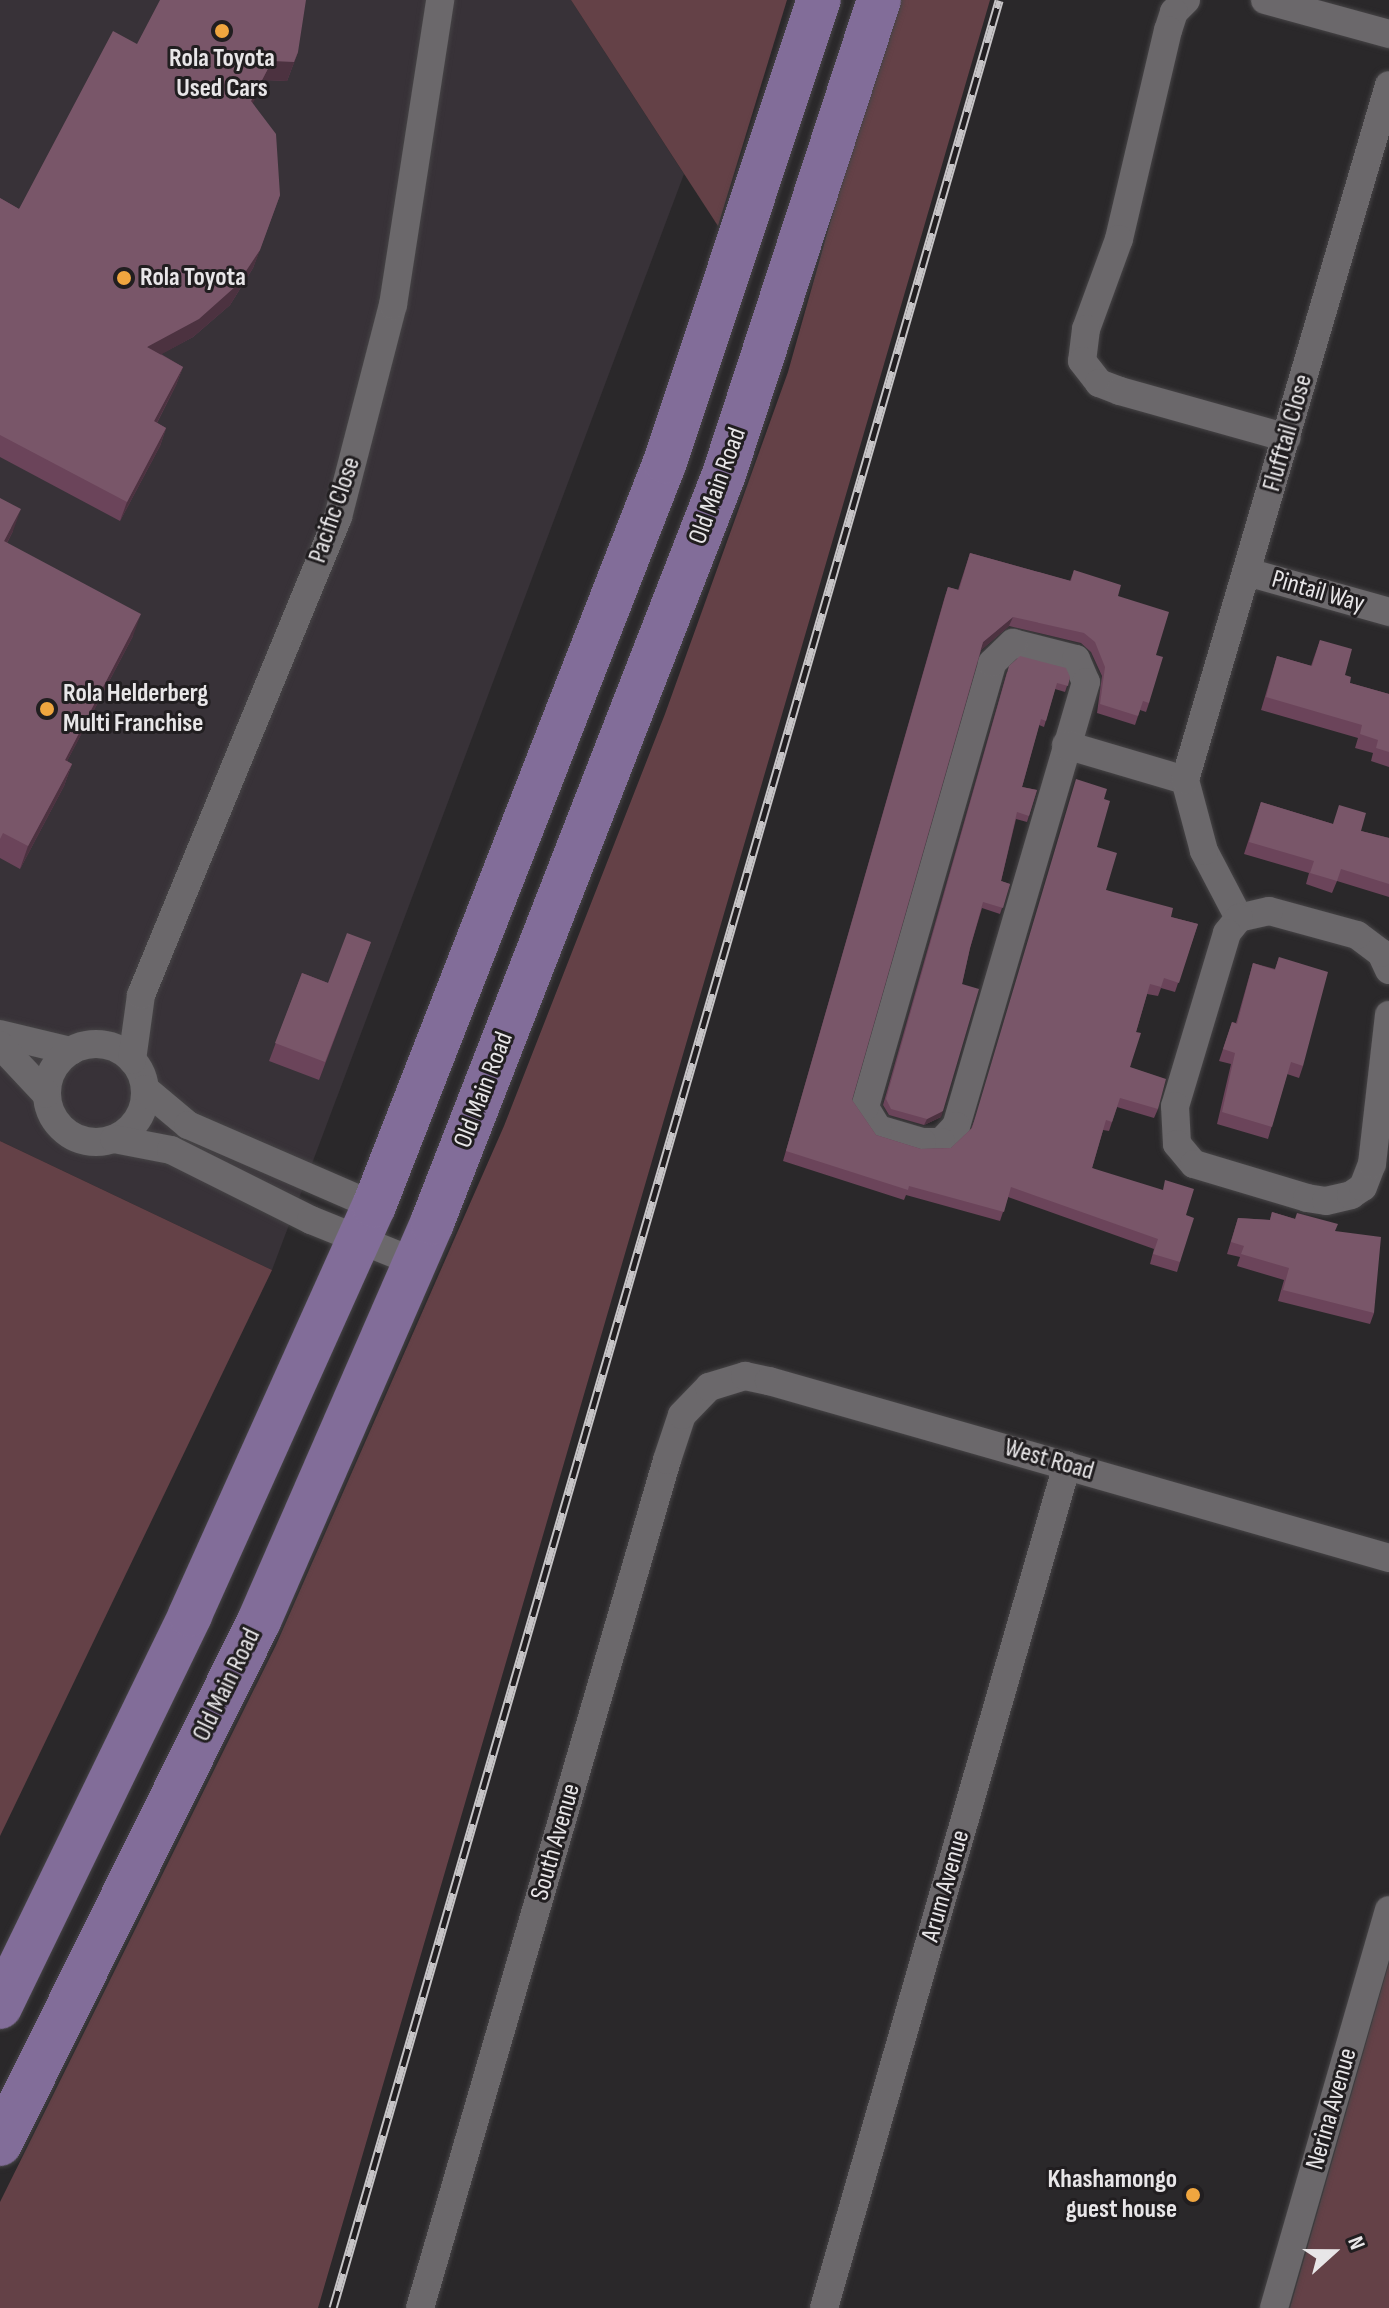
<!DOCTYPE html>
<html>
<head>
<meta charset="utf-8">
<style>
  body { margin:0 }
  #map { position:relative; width:1389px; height:2308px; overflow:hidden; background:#2a282a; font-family:"Sofia Sans Condensed",sans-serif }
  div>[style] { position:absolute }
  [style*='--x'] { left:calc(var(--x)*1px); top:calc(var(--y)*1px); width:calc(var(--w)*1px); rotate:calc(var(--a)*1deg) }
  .built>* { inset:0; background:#383238 }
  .green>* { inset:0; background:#644147 }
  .roads { filter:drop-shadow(0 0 2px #464446) drop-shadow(0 0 2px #464446) }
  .street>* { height:28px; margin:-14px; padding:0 14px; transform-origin:14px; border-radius:14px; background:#6b686b }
  .street>.ring { margin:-14px; padding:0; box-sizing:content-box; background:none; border:28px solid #6b686b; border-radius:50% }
  .primary>* { height:44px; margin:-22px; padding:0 22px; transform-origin:22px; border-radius:22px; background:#826d99 }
  .rail>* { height:9px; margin-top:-4.5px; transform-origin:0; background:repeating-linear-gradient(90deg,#211e20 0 18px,#c6c4c6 0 36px); box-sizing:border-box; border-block:2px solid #c6c4c6 }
  .wall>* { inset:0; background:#6b445a }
  .shaded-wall>* { inset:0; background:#4c3240 }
  .building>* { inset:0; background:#795669 }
  .dots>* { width:22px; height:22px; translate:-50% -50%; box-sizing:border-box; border:4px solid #211e20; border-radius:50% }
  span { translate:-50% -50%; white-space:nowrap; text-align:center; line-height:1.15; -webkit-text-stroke:6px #211e20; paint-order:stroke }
  .poi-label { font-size:26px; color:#e8e6e8; font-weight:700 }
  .left { translate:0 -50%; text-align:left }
  .right { translate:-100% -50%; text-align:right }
  .street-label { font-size:26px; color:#e8e6e8 }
  .north { position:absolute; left:1293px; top:2212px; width:80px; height:80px; -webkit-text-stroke:6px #211e20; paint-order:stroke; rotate:69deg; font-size:22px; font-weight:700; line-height:32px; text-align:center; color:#e8e6e8 }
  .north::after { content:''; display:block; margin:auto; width:28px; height:36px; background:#e8e6e8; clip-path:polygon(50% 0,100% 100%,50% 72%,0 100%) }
</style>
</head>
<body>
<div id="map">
  <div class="built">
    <i style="clip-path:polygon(0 0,571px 0,684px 174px,272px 1270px,0 1141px)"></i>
  </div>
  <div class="green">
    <i style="clip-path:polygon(571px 0,787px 0,718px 226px)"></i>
    <i style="clip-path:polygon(893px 0,990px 0,318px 2308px,0 2308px,0 2202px,276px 1645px,504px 1126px,665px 714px,788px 372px)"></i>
    <i style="clip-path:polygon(0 1141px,272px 1270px,0 1836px)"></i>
    <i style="clip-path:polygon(1389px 1963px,1389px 2308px,1290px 2308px)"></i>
  </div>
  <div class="roads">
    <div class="street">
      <i style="--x:1186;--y:0;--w:17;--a:135"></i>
      <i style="--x:1174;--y:12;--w:19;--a:108"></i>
      <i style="--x:1168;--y:30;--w:215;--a:103.2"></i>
      <i style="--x:1119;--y:239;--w:96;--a:110.1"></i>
      <i style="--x:1086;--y:329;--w:32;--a:97"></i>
      <i style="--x:1082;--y:361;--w:28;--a:52"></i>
      <i style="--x:1099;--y:383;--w:22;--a:21"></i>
      <i style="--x:1120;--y:391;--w:173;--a:15.7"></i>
      <i style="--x:1265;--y:0;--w:129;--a:15.3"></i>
      <i style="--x:1247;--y:572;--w:148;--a:15.7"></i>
      <i style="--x:1013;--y:643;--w:65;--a:14.3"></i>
      <i style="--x:1076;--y:659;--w:25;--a:67"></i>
      <i style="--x:1086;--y:682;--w:463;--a:106.3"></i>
      <i style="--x:956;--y:1126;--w:22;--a:133"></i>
      <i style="--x:941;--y:1142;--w:19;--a:180"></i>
      <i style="--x:922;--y:1142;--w:46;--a:-163.5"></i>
      <i style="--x:878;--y:1129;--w:26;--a:-121"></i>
      <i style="--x:865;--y:1107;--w:462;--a:-74"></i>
      <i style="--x:992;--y:663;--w:29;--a:-44"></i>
      <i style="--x:1066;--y:745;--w:124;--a:16.4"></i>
      <i style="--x:1239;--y:918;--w:76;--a:-117.6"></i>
      <i style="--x:1204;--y:851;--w:73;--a:-105"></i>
      <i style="--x:1185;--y:780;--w:724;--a:-73.64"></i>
      <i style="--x:1389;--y:970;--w:19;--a:-115"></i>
      <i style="--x:1381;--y:953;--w:30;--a:-143"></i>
      <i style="--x:1357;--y:935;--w:91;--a:-164.7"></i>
      <i style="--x:1269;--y:911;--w:31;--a:167"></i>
      <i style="--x:1239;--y:918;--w:19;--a:129"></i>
      <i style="--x:1227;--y:933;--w:181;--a:106.7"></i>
      <i style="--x:1175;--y:1106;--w:38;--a:87"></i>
      <i style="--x:1177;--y:1144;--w:26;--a:50"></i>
      <i style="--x:1194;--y:1164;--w:118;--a:16.7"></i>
      <i style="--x:1307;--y:1198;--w:19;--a:9"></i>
      <i style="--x:1326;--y:1201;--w:26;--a:-13"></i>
      <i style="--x:1351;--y:1195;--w:14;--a:-34"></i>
      <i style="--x:1363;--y:1187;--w:25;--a:-69"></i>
      <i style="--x:1372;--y:1164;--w:150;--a:-83.5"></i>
      <i style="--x:0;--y:1034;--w:73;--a:13.5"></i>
      <i class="ring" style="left:47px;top:1044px;width:70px;height:70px"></i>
      <i style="--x:0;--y:1045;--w:67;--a:46.8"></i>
      <i style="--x:132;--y:1060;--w:66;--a:-82.1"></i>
      <i style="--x:141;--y:995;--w:517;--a:-67.6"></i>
      <i style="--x:338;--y:517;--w:219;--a:-75.5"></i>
      <i style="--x:393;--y:305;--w:309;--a:-81.2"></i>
      <i style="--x:145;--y:1089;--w:56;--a:39.9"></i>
      <i style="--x:188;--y:1125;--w:203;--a:23.5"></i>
      <i style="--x:114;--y:1139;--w:58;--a:10.9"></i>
      <i style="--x:171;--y:1150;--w:157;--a:26.6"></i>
      <i style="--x:311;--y:1220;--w:112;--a:22"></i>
      <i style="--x:420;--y:2308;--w:883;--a:-73.76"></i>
      <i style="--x:667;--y:1460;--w:47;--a:-71.6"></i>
      <i style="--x:682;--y:1415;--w:39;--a:-46"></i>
      <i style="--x:709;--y:1387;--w:38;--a:-17"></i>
      <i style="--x:745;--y:1376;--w:25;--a:12"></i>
      <i style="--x:769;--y:1381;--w:645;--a:15.93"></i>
      <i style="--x:824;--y:2308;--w:877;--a:-73.92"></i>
      <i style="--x:1274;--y:2308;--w:414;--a:-73.9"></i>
    </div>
    <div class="primary">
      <i style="--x:0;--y:2007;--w:436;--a:-64.1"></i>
      <i style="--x:190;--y:1615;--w:448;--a:-65.8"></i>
      <i style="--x:374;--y:1206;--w:799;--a:-68.64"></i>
      <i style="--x:665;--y:462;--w:487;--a:-71.6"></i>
      <i style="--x:0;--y:2144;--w:584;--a:-63.65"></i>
      <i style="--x:259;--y:1621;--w:434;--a:-66.5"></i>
      <i style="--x:432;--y:1223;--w:804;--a:-68.7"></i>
      <i style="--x:724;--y:474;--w:499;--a:-71.9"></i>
    </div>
  </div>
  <div class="rail">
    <i style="--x:333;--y:2308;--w:2402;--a:-73.9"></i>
  </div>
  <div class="wall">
    <i style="clip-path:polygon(137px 44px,298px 52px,287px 81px,265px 80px,252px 103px,280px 195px,253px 268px,230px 305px,193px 337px,161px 354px,183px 367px,176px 385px,157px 423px,166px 428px,160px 446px,120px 521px,0 457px,0 198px,19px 209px)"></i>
    <i style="clip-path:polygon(0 498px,13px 531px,7px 543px,133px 636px,67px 761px,72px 764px,64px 786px,20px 869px,0 858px)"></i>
    <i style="clip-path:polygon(970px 553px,1070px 581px,1074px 570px,1118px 596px,1156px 655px,1149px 703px,1146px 712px,1140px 710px,1135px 725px,1097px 713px,1102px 676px,1091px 652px,1081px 643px,1009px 626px,981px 650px,852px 1100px,876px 1135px,921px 1149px,951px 1148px,971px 1129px,1104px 799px,1097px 847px,1106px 890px,1171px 917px,1198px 924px,1175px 992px,1161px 988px,1158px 996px,1147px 994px,1136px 1032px,1130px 1067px,1158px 1109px,1154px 1118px,1117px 1107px,1109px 1131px,1103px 1130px,1092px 1168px,1186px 1215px,1180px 1262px,1177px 1272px,1150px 1264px,1154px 1249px,1008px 1197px,1000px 1221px,906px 1195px,904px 1200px,783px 1161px,945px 596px,948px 587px,958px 590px)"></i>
    <i style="clip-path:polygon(1320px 640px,1350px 683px,1389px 694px,1389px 767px,1371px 761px,1373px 753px,1355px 748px,1358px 738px,1261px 710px,1277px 656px,1311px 666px)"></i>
    <i style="clip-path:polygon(1007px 672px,1070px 677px,1065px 692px,1055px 689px,1044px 727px,1039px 725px,1022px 787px,1037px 790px,1027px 822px,1016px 819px,1001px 881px,1010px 884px,1000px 914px,982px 908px,970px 948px,962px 984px,941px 1117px,924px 1125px,889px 1115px,883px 1105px)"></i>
    <i style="clip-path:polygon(1261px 802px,1333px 824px,1389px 838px,1389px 897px,1337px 881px,1332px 893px,1306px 884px,1309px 873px,1244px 854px)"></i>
    <i style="clip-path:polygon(371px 942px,319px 1080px,269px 1061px,302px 973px,328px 983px)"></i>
    <i style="clip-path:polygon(1279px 957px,1303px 1066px,1299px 1078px,1287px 1074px,1268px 1139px,1217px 1124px,1231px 1064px,1219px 1061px,1232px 1022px,1236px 1023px,1253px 963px,1275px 969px)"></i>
    <i style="clip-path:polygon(1272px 1212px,1335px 1231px,1374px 1313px,1370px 1324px,1278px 1301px,1284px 1280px,1237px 1266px,1240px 1257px,1227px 1254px,1238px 1218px,1270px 1220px)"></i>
  </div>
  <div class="shaded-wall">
    <i style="clip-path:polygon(298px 52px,287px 81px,265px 80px,244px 120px,251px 101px,272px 61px)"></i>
    <i style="clip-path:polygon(260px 250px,253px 268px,230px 305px,193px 337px,140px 366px,147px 347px)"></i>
    <i style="clip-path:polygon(183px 367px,176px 385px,148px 440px,154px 421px)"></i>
    <i style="clip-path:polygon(166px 428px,160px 446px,120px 521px,127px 502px)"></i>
    <i style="clip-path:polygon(21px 509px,13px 531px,0 556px,4px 541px)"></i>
    <i style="clip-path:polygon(141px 614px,133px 636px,56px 782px,65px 760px)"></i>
    <i style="clip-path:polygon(1013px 617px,1009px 626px,980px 651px,983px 642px)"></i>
    <i style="clip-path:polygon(72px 764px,64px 786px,20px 869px,28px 846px)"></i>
    <i style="clip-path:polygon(943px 1111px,941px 1117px,924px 1125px,927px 1119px)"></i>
  </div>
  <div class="building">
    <i style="clip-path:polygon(160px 0,306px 0,298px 52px,294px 62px,272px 61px,251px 101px,276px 134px,280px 195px,260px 250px,236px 286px,199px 319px,147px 347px,183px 367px,154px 421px,166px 428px,127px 502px,0 435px,0 198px,19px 209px,113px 31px,137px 44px)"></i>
    <i style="clip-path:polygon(0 498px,21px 509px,4px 541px,141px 614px,65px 760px,72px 764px,28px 846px,3px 833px,0 839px)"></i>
    <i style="clip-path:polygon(970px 553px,1071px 581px,1074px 570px,1121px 585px,1118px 596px,1169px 612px,1156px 655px,1163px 657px,1149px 703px,1143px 701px,1138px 716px,1100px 704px,1105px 667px,1095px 642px,1084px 633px,1013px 617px,983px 642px,852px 1100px,876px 1135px,921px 1149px,951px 1148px,972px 1128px,1076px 779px,1107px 789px,1104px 799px,1110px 801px,1097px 847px,1117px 853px,1106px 890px,1173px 908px,1171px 917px,1198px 924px,1179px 983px,1164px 978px,1161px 987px,1150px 984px,1136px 1032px,1141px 1033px,1130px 1067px,1166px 1079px,1158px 1109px,1120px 1098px,1112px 1122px,1106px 1120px,1092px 1168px,1163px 1190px,1165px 1180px,1194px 1189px,1186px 1215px,1194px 1218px,1180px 1262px,1153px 1254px,1158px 1239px,1011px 1187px,1004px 1212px,909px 1186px,908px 1190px,786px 1151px,948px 587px,959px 590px)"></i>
    <i style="clip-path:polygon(1320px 640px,1352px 649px,1345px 675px,1351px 677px,1350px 683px,1389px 694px,1389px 752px,1376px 748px,1378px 740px,1360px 734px,1362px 725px,1266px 697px,1277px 656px,1312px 666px)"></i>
    <i style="clip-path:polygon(1020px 656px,1066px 668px,1070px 677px,1068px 686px,1057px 683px,1046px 721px,1041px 719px,1022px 787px,1037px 790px,1029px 816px,1017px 812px,1001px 881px,1010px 884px,1003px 908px,983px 902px,970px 948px,962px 984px,979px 989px,943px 1111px,927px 1119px,891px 1109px,886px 1099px,1009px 666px)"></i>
    <i style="clip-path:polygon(1261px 802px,1333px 824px,1339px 805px,1366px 813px,1361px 831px,1389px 838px,1389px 884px,1341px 869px,1337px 881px,1310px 873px,1314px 861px,1249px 842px)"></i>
    <i style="clip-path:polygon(347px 933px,371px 942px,325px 1062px,275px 1043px,302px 973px,328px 983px)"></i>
    <i style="clip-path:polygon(1279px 957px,1328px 972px,1303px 1066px,1291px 1062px,1272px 1127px,1222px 1112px,1235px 1053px,1223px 1049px,1232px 1022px,1237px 1024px,1253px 963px,1275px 970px)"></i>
    <i style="clip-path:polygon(1272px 1212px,1295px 1219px,1297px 1213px,1338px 1224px,1335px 1231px,1381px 1237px,1374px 1313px,1283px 1290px,1289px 1268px,1241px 1254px,1244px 1246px,1231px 1242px,1238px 1218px,1270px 1220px)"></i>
  </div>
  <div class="dots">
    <i style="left:222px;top:31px;background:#f0a63f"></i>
    <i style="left:124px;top:278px;background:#f0a63f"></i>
    <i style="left:47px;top:709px;background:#f0a63f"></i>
    <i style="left:1193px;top:2195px;background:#f0a63f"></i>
  </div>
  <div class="poi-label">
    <span style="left:222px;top:74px">Rola Toyota<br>Used Cars</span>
    <span class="left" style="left:140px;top:278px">Rola Toyota</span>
    <span class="left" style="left:63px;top:709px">Rola Helderberg<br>Multi Franchise</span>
    <span class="right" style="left:1177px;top:2195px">Khashamongo<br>guest house</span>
  </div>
  <div class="street-label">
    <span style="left:1288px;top:433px;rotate:-74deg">Flufftail Close</span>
    <span style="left:718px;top:486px;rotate:-70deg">Old Main Road</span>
    <span style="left:335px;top:510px;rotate:-71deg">Pacific Close</span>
    <span style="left:1318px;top:592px;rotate:16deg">Pintail Way</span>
    <span style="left:484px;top:1090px;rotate:-69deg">Old Main Road</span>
    <span style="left:1049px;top:1460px;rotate:16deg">West Road</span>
    <span style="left:227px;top:1685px;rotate:-64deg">Old Main Road</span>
    <span style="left:556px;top:1842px;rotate:-74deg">South Avenue</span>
    <span style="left:946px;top:1886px;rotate:-74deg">Arum Avenue</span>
    <span style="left:1332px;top:2109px;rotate:-74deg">Nerina Avenue</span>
  </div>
  <div class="north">N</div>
</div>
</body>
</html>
